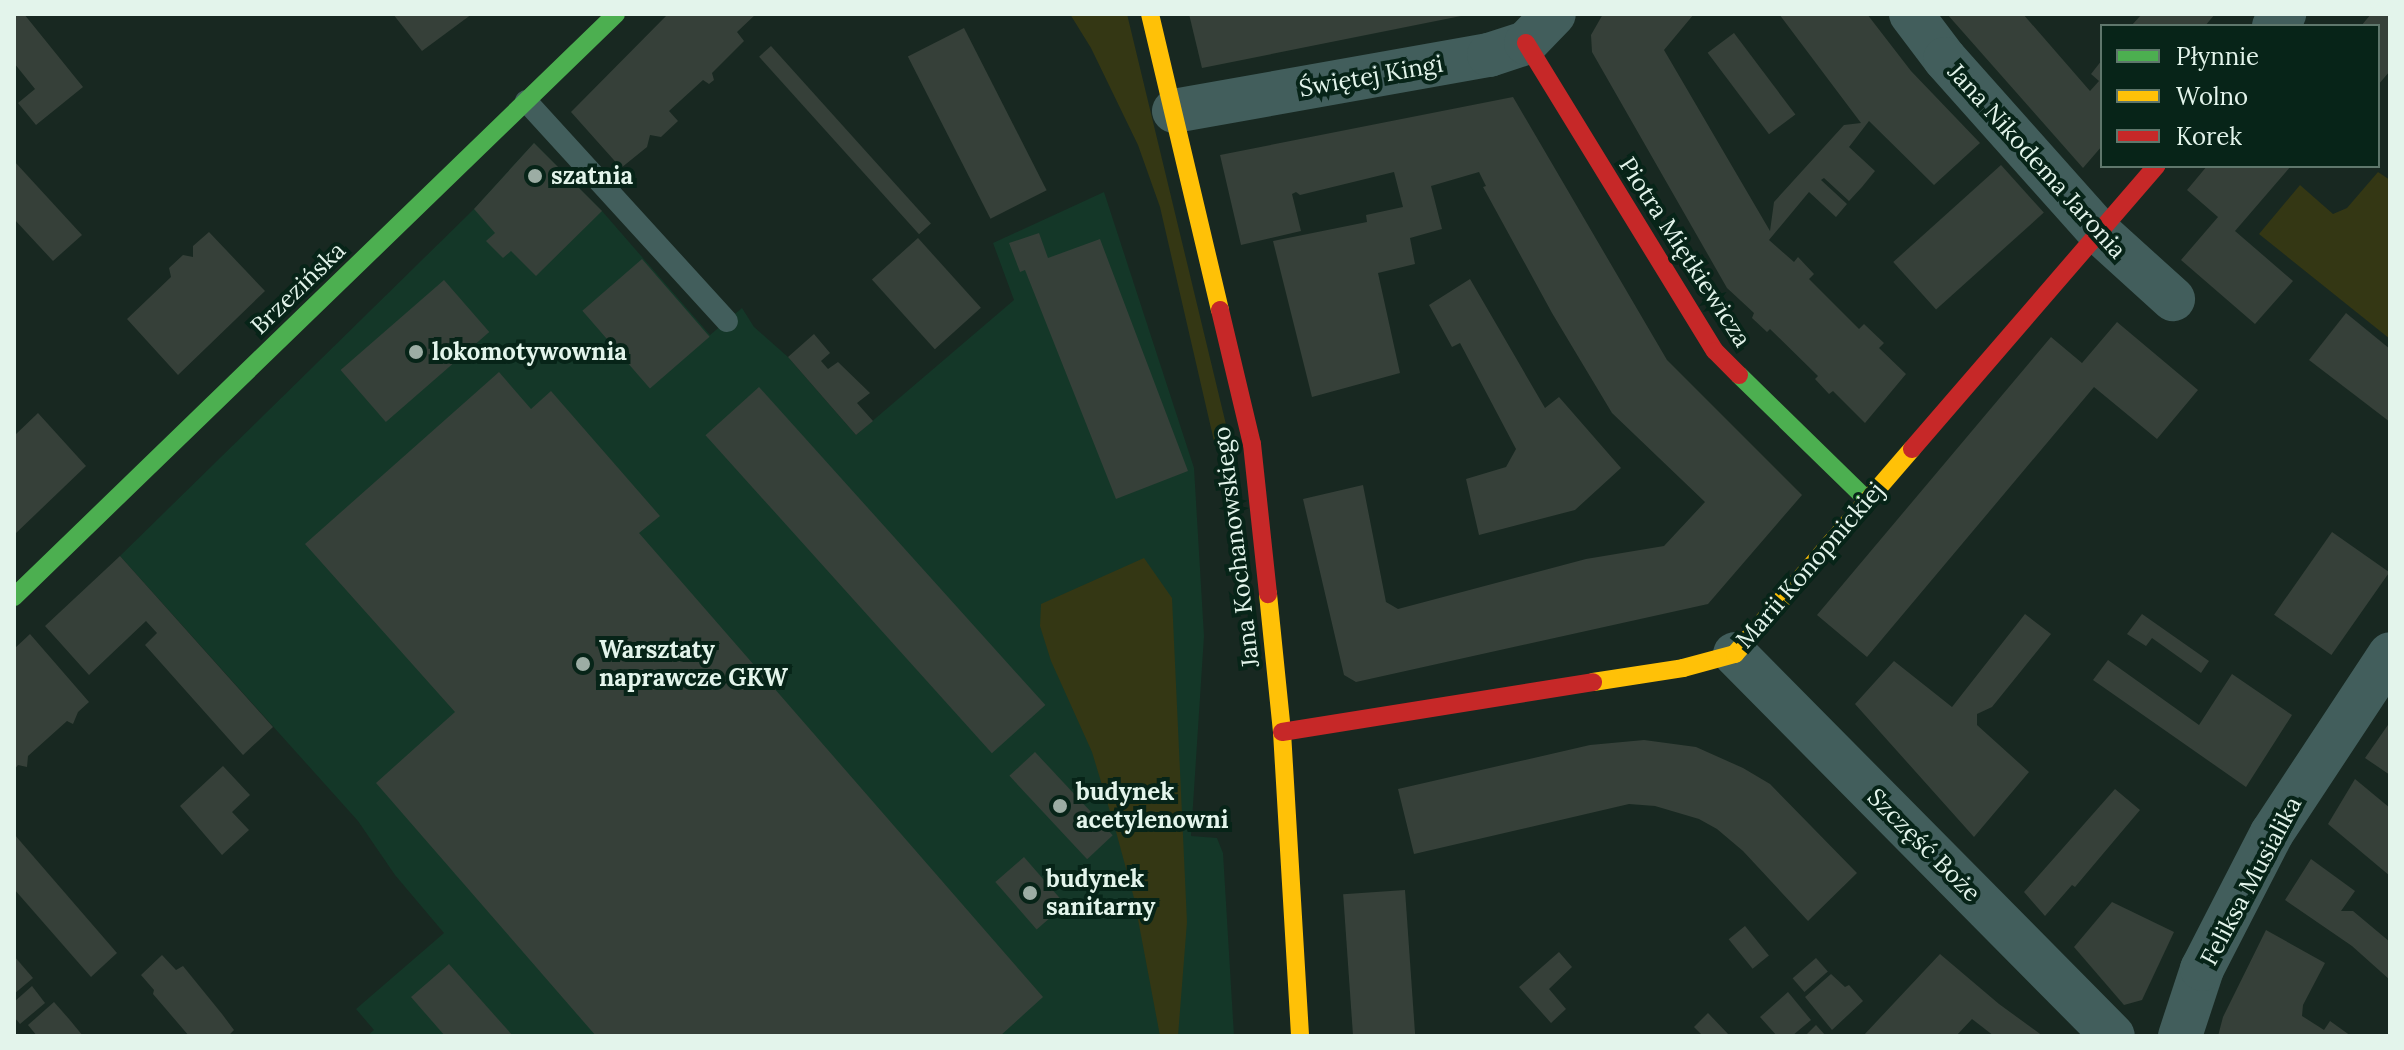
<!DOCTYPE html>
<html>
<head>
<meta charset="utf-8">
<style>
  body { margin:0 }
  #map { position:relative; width:2404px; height:1050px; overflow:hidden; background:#182821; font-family:Lora,serif }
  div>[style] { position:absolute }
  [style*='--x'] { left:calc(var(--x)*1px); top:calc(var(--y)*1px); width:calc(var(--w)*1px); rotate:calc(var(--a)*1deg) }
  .built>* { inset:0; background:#143728 }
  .green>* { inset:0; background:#343714 }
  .building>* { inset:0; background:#364039; transform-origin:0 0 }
  .lane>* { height:22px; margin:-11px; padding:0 11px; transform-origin:11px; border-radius:11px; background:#425e5c }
  .street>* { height:44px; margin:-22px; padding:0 22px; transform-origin:22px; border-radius:22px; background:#425e5c }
  .fast>* { height:18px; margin:-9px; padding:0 9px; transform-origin:9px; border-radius:9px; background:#4caf50 }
  .slow>* { height:18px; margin:-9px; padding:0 9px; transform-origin:9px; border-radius:9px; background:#ffc107 }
  .jam>* { height:18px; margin:-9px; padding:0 9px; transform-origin:9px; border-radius:9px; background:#c62828 }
  .dots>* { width:22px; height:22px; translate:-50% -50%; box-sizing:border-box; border:4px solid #072418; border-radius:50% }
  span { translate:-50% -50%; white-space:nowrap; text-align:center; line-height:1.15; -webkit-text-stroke:8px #072418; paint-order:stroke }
  .street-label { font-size:24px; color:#e3f4eb }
  .poi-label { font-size:24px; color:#e3f4eb; font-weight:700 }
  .left { translate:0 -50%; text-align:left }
  .frame { position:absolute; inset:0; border:16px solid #e3f4eb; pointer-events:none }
  .legend { position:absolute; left:2100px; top:24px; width:280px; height:144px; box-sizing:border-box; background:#072418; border:2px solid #5f776c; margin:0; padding:10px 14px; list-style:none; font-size:24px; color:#e3f4eb }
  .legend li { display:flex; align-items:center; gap:16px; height:40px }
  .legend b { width:40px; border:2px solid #5f776c }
</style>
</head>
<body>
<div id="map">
  <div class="built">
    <i style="clip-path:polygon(534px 143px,602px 211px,710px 335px,742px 308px,754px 327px,788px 357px,856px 435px,1014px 300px,993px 243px,1104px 192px,1194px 468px,1204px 636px,1191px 836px,1217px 838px,1223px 853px,1234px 1036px,367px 1036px,374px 1030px,356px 1009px,444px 933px,395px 875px,358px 821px,120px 556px,474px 209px)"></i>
  </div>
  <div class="green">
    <i style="clip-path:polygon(1070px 14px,1127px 14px,1229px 437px,1214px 441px,1160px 207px,1138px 145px,1091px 48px)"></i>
    <i style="clip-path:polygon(2378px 172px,2390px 180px,2390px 339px,2259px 234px,2300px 185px,2333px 214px,2347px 208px)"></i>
    <i style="clip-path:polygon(1144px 558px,1172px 598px,1187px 922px,1178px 1036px,1160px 1036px,1134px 898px,1115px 828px,1092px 752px,1051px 661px,1040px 626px,1041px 604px)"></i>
  </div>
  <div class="building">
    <i style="clip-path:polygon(14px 14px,24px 14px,83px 87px,36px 125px,18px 103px,35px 89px,14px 63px)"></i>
    <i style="clip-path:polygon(393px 14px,472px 14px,422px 51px)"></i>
    <i style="clip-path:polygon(668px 14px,756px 14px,737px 32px,744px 41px,712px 73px,714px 80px,709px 84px,703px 80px,669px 111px,678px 121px,661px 137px,650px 135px,647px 147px,621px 168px,571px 112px)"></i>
    <i style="clip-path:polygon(1189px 14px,1466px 14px,1466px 15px,1202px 68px)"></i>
    <i style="clip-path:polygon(1603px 14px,1694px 14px,1664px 50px,1770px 231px,1774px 202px,1844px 125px,1861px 123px,1779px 14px,1867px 14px,1911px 71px,1980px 143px,1934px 185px,1869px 121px,1849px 147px,1875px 171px,1862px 187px,1849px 201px,1824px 178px,1821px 180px,1847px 204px,1836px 217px,1809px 192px,1769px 240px,1794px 262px,1798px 257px,1814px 274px,1809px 279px,1859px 329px,1864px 324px,1884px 343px,1879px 348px,1906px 374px,1865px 423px,1833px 391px,1829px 394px,1815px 379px,1818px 376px,1770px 329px,1767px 332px,1752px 318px,1754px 313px,1727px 288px,1592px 52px,1591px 35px)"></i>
    <i style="clip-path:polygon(1947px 14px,2023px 14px,2090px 91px,2099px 81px,2091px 74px,2102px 60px,2102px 146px,2083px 168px)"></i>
    <i style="clip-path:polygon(2142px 14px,2215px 14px,2205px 26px,2131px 26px)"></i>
    <i style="clip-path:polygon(2371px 14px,2390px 14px,2390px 71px,2378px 85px,2378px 26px,2361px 26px)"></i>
    <i style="left:964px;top:28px;width:182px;height:63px;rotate:63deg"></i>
    <i style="left:1734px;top:33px;width:102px;height:33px;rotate:53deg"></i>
    <i style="left:771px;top:46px;width:239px;height:16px;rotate:48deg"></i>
    <i style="clip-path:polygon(1513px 97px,1667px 360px,1802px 495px,1708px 604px,1356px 682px,1344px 675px,1303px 499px,1363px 485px,1386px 602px,1398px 609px,1586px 559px,1664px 546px,1705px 502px,1612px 413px,1552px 313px,1483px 187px,1486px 186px,1479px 172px,1431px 186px,1442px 229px,1410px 238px,1415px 264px,1378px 273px,1400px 373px,1312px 397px,1273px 241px,1367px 222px,1366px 215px,1403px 207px,1394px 172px,1300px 195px,1296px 192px,1292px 194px,1301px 231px,1241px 245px,1220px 155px)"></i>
    <i style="clip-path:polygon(534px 143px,602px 211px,536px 276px,511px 251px,503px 258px,486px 241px,495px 233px,474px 209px)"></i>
    <i style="clip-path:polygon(14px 161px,82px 235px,53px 261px,14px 219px)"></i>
    <i style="left:2001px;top:165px;width:64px;height:145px;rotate:48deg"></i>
    <i style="clip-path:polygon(2207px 166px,2291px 166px,2235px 231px,2293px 281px,2255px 324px,2181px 260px,2218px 217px,2187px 190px)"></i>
    <i style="clip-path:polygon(209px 232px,265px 291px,178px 375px,127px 319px,171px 277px,169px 268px,183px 255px,193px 257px,193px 246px)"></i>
    <i style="clip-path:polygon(1039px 233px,1048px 258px,1100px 239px,1188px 471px,1116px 499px,1025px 270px,1020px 272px,1009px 243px)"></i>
    <i style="left:918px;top:238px;width:94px;height:62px;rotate:48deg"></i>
    <i style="left:642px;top:259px;width:103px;height:79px;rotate:49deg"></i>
    <i style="clip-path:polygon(1470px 279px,1545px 408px,1559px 397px,1621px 468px,1575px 510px,1479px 535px,1466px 479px,1506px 467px,1516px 449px,1460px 343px,1452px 347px,1429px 305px)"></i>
    <i style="left:444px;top:280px;width:69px;height:137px;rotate:49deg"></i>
    <i style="clip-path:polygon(2346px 313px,2390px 349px,2390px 422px,2309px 360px)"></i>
    <i style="clip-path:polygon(2117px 322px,2198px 390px,2157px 439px,2094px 387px,1867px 657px,1817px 615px,2051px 337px,2082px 363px)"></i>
    <i style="clip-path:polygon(814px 334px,830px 353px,821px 361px,828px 369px,838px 362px,870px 393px,857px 403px,873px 421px,856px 435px,788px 357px)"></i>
    <i style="clip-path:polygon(499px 372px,531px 409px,551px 391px,660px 516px,639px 533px,1043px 997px,1000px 1036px,596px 1036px,376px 783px,455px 712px,305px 544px)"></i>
    <i style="left:759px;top:387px;width:428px;height:72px;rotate:48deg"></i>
    <i style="clip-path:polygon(38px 413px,86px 466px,14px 535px,14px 436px)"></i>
    <i style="left:2332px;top:532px;width:70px;height:101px;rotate:35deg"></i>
    <i style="clip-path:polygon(120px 556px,273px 727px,243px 755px,145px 645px,157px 633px,146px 621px,89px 675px,45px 626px)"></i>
    <i style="clip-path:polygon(2025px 614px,2051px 634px,1992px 707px,1977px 714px,1977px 725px,2029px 772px,1974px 837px,1855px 704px,1894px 661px,1952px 707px)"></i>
    <i style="clip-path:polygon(2142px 614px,2209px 661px,2201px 673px,2152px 638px,2146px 646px,2127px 634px)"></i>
    <i style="clip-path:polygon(30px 634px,89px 702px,78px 712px,73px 724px,67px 721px,28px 756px,27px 767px,18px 765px,14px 770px,14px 649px)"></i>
    <i style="clip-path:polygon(2108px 660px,2199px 725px,2232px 674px,2292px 715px,2246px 787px,2093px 680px)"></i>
    <i style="clip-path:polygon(2390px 722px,2390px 775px,2365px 758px)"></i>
    <i style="clip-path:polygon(1644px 740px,1696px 747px,1743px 768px,1770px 784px,1857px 873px,1808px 921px,1743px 851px,1717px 829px,1699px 819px,1655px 806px,1629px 804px,1414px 854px,1398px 789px,1590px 745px)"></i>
    <i style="left:1035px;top:752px;width:114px;height:35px;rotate:47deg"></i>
    <i style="clip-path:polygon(223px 766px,250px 795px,232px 812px,249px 830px,222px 855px,180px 806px)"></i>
    <i style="clip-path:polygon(2355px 779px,2390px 808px,2390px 876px,2328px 824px)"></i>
    <i style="clip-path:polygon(2115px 789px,2140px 810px,2075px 887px,2072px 885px,2045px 916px,2024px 892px)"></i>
    <i style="clip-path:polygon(14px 834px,117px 953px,91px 977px,14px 889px)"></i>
    <i style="left:1024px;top:857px;width:63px;height:38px;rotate:49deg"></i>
    <i style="clip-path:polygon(2311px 859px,2355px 891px,2341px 911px,2353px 911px,2390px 942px,2390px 980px,2352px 946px,2285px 900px)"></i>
    <i style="left:1405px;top:890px;width:146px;height:62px;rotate:86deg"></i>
    <i style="clip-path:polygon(2112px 902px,2174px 932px,2142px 1000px,2124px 1005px,2074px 947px)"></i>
    <i style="left:1745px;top:926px;width:38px;height:21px;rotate:51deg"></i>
    <i style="clip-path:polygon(2266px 930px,2325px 963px,2303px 1005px,2302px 1016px,2324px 1030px,2330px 1021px,2351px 1036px,2218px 1036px,2223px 1017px)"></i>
    <i style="clip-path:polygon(1559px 952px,1572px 967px,1549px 989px,1566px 1009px,1551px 1023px,1519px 987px)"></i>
    <i style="clip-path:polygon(1940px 954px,1999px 1004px,2043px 1036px,1994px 1036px,1972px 1019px,1956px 1036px,1863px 1036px)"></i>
    <i style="clip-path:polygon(162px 955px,176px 970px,183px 966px,222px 1014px,234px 1030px,228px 1036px,189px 1036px,153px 994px,154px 990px,141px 975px)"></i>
    <i style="clip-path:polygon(14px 956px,33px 978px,14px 994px)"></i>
    <i style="left:1816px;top:958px;width:18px;height:31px;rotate:49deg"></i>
    <i style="clip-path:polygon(449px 964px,513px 1036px,445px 1036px,411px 997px)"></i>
    <i style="clip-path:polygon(1831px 974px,1845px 987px,1849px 985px,1863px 1001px,1832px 1030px,1805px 997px)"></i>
    <i style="clip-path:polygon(32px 986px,45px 1003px,20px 1024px,14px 1017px,14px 1002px)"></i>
    <i style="clip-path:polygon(1788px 992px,1811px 1020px,1792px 1036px,1777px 1036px,1760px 1017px)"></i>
    <i style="clip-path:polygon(54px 1002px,69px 1019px,83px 1036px,37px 1036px,28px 1025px)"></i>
    <i style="clip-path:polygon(1708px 1013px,1730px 1036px,1703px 1036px,1694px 1027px)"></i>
    <i style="clip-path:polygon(1816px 1025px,1826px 1036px,1805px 1036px)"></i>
  </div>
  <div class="lane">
    <i style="--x:526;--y:101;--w:298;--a:47.6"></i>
  </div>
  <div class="street">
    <i style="--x:1911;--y:14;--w:56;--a:52.9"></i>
    <i style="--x:1945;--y:59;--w:232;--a:48.3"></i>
    <i style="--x:2099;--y:232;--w:100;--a:42.2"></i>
    <i style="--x:2274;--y:26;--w:16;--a:-50"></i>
    <i style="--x:1174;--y:111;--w:320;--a:-10.1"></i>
    <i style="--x:1489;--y:55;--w:39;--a:-18"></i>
    <i style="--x:1526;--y:43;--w:40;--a:-46"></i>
    <i style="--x:1735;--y:654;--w:537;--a:45.3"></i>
    <i style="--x:2180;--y:1036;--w:71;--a:-71.8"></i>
    <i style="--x:2202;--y:969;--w:153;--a:-62.8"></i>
    <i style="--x:2272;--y:833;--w:214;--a:-56.6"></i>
  </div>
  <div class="fast">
    <i style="--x:1739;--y:375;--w:177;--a:44.3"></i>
    <i style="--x:14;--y:597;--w:838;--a:-44.08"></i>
  </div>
  <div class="slow">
    <i style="--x:1150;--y:14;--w:304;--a:76.7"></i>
    <i style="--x:1268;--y:594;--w:139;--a:84.2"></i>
    <i style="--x:1282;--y:732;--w:305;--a:86.6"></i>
    <i style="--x:1593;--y:682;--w:91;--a:-8.8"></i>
    <i style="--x:1683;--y:668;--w:54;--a:-15.1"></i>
    <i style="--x:1735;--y:654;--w:271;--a:-49.2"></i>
  </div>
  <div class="jam">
    <i style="--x:1526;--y:43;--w:361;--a:58.5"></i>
    <i style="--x:1715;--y:351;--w:34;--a:45"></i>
    <i style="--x:1220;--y:310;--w:138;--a:76.6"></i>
    <i style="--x:1252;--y:444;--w:151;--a:83.9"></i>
    <i style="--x:1912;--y:449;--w:374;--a:-49.2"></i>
    <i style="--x:1282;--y:732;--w:315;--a:-9.1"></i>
  </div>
  <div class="dots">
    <i style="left:535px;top:176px;background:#9cada4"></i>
    <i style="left:416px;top:352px;background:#9cada4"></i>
    <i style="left:583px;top:664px;background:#9cada4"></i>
    <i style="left:1060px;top:806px;background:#9cada4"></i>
    <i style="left:1030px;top:893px;background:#9cada4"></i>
  </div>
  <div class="street-label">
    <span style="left:1371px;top:76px;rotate:-10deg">Świętej Kingi</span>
    <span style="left:2037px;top:161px;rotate:48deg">Jana Nikodema Jaronia</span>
    <span style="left:1685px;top:252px;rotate:57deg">Piotra Miętkiewicza</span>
    <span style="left:298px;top:288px;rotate:-44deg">Brzezińska</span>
    <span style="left:1236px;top:547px;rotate:-97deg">Jana Kochanowskiego</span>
    <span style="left:1810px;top:565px;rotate:-49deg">Marii Konopnickiej</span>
    <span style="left:1924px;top:845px;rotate:45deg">Szczęść Boże</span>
    <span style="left:2251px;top:881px;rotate:-62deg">Feliksa Musialika</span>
  </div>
  <div class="poi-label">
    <span class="left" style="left:551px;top:176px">szatnia</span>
    <span class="left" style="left:432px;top:352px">lokomotywownia</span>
    <span class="left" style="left:599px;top:664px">Warsztaty<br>naprawcze GKW</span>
    <span class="left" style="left:1076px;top:806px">budynek<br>acetylenowni</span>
    <span class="left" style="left:1046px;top:893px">budynek<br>sanitarny</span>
  </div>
  <div class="frame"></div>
  <ul class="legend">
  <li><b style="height:10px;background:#4caf50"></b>Płynnie</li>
  <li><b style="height:10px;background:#ffc107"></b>Wolno</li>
  <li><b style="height:10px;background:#c62828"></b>Korek</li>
  </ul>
</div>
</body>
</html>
